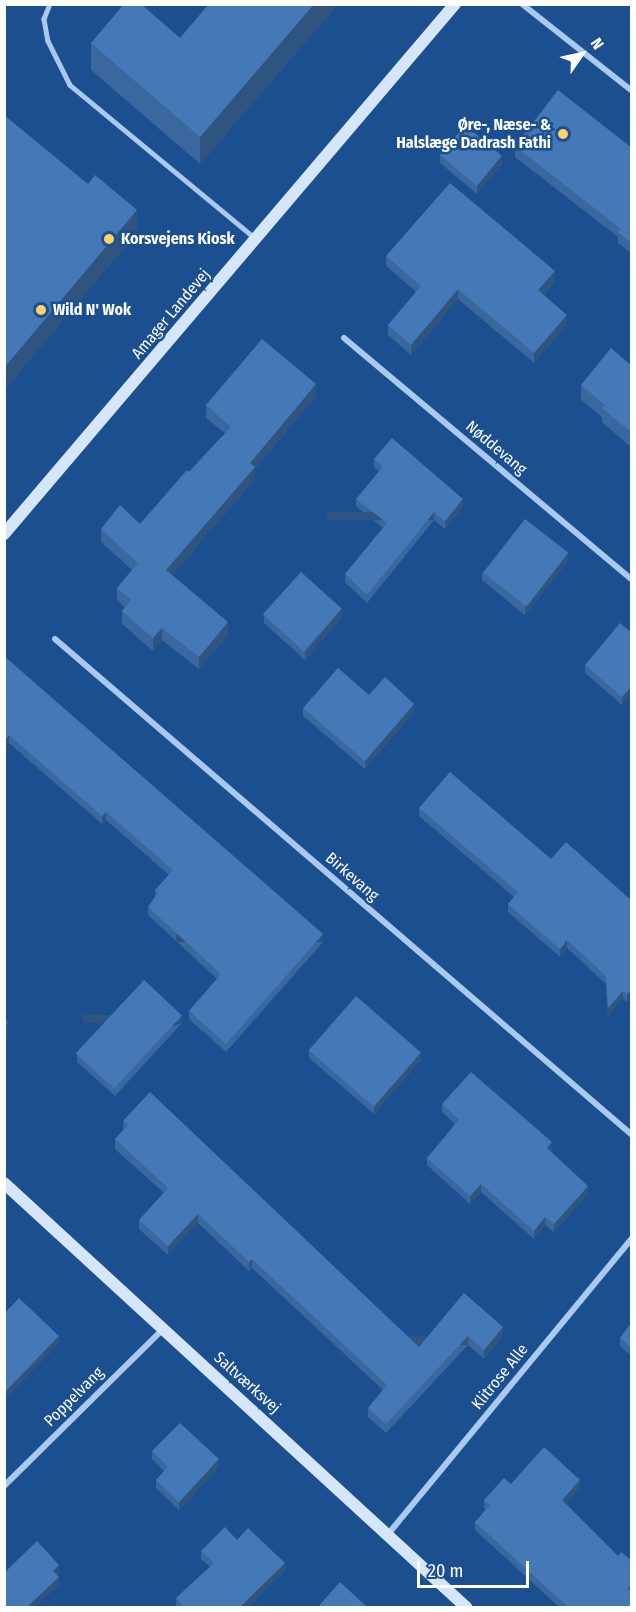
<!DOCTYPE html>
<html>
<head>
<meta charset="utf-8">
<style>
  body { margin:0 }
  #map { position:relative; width:636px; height:1612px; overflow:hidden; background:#1b4f8f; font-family:"Fira Sans Condensed",sans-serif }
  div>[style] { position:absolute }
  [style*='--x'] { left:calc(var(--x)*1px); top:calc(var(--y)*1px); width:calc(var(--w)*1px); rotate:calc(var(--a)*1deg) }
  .lane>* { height:4.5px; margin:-2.25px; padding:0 2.25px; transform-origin:2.25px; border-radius:2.25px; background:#a9c9ee }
  .street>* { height:6px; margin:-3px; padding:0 3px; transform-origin:3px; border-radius:3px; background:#a9c9ee }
  .secondary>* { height:12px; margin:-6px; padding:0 6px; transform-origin:6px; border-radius:6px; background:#d6e6fa }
  .wall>* { inset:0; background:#3a679d }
  .shaded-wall>* { inset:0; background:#305480; transform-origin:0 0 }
  .building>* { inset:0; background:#4478b7; transform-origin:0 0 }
  .dots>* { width:16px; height:16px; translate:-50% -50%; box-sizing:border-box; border:3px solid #1b4f8f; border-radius:50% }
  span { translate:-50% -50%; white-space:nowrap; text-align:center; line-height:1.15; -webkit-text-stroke:5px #1b4f8f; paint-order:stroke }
  .poi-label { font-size:16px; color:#fff; font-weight:700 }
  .right { translate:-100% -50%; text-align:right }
  .left { translate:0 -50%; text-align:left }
  .street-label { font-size:16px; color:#fff }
  .frame { position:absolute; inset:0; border:6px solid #fff; pointer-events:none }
  .north { position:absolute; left:552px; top:24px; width:60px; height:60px; -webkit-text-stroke:4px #1b4f8f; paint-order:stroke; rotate:56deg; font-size:16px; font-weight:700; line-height:24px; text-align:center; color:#fff }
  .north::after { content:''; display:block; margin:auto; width:21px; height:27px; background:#fff; clip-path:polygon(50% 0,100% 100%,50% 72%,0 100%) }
  .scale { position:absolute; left:417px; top:1561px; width:112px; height:27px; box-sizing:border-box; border:3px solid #fff; border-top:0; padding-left:8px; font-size:18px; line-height:21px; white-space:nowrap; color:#fff; -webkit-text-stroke:4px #1b4f8f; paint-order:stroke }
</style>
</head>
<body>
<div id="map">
  <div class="lane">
    <i style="--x:50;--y:4;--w:16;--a:112"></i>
    <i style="--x:44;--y:19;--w:22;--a:80"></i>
    <i style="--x:48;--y:41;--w:49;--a:63.4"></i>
    <i style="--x:70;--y:85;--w:239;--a:39.6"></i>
  </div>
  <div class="street">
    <i style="--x:522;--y:4;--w:140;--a:38.3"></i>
    <i style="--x:344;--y:338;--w:376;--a:40"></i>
    <i style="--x:55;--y:639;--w:761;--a:40.68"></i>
    <i style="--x:4;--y:1486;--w:223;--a:-44.6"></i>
    <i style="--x:389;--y:1533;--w:382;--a:-50.5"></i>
  </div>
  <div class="secondary">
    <i style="--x:4;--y:534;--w:696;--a:-49.6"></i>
    <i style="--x:4;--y:1183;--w:628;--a:42.55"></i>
  </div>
  <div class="wall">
    <i style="clip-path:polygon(209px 4px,338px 4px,200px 164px,91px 70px,91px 43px,180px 38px)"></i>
    <i style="clip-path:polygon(515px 146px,632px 148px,632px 254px,618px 243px,618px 237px,515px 157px)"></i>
    <i style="clip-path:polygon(440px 155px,502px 164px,477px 194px,440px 163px)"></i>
    <i style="clip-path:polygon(386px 256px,555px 281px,544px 295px,567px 325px,534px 363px,458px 299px,411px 355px,388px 335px,388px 325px,416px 292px,386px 266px)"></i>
    <i style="clip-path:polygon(632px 366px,632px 448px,602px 422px,602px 417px,581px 400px,581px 385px)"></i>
    <i style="clip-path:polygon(316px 396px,255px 469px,255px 479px,172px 575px,228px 635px,199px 669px,162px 640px,153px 651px,122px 624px,122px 611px,125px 608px,117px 600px,117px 588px,132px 570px,101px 542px,101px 529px,140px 524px,225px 433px,206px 418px,206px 405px)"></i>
    <i style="clip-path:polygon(374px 459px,463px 507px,445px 529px,434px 520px,367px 603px,345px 582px,345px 574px,383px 528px,356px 506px,356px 499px,379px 471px,374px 467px)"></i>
    <i style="clip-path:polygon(568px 561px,525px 615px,482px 580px,482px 572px)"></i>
    <i style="clip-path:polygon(264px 615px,342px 617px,305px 660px,264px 623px)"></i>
    <i style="clip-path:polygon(632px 633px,622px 705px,585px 673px,585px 665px)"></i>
    <i style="clip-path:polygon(4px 656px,323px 942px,226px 1052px,189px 1019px,189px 1011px,217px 979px,148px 915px,148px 907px,155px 897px,155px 890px,169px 875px,106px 820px,102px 824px,9px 743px,4px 748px)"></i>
    <i style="clip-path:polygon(369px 695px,414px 712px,365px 769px,303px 716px,303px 708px)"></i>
    <i style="clip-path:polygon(419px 808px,551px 859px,632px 901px,627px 1002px,623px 999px,608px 1016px,606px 984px,567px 948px,560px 957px,508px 912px,508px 904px,514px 897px,419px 816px)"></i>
    <i style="clip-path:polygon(182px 1023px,115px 1096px,77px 1062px,77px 1054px)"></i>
    <i style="clip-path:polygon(309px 1050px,421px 1060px,374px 1114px,309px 1058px)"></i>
    <i style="clip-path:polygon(442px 1104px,552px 1150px,551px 1152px,588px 1194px,554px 1232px,545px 1225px,534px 1239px,481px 1192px,470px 1204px,427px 1165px,427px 1158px,455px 1124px,442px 1112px)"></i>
    <i style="clip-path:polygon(123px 1121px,419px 1347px,464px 1293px,503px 1336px,484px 1359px,468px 1345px,386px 1433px,368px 1417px,368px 1408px,383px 1390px,252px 1268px,249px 1271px,198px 1223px,168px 1255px,139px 1229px,139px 1220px,164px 1193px,115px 1149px,115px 1139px,123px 1130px)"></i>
    <i style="clip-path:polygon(632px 1322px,632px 1356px,620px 1346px,620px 1338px)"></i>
    <i style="clip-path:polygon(152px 1451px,219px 1467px,179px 1510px,156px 1488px,156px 1480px,164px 1471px,152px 1459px)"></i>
    <i style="clip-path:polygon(511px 1484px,580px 1488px,566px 1503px,632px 1608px,560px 1608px,475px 1530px,475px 1522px,486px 1510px,484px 1508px,484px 1500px)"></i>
    <i style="clip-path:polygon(237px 1540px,285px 1571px,247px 1608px,178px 1608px,176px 1606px,176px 1598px,210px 1567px,201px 1559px,201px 1551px)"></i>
  </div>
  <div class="shaded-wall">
    <i style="clip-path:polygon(314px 4px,338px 4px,200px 164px,200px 137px)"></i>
    <i style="clip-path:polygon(502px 156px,502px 164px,477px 194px,477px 186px)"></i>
    <i style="clip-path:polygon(137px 210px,137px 233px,4px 391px,4px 368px)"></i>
    <i style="clip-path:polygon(555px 271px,555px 281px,538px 301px,538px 290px)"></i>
    <i style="clip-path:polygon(458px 289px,458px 299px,411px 355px,411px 345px)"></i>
    <i style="clip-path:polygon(567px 315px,567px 325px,534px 363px,534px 353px)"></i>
    <i style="clip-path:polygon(316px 384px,316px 396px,255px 469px,255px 479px,166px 582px,166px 570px,250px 463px)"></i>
    <i style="clip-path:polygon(463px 499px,463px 507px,445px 529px,445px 521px)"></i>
    <i style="left:434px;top:512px;width:8px;height:107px;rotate:90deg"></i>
    <i style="clip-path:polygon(568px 553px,568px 561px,525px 615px,525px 607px)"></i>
    <i style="clip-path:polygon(342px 609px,342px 617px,305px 660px,305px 652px)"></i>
    <i style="clip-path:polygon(228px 622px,228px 635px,199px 669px,199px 657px)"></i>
    <i style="clip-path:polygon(162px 628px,162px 640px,153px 651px,153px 638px)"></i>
    <i style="clip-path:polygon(632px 686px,632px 694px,622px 705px,622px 697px)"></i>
    <i style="clip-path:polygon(414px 704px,414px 712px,365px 769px,365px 761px)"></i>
    <i style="clip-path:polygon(9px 735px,9px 743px,4px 748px,4px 741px)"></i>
    <i style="clip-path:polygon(106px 812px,106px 820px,102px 824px,102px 816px)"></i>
    <i style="left:323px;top:934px;width:8px;height:147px;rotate:90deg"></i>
    <i style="clip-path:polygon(567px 940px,567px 948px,560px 957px,560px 949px)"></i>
    <i style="clip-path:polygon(632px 989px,632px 997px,627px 1002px,627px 994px)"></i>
    <i style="clip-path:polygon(623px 991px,623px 999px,608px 1016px,608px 1008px)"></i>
    <i style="left:182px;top:1015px;width:8px;height:99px;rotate:90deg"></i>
    <i style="clip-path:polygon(8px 1022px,8px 1037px,4px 1041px,4px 1027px)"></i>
    <i style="clip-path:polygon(421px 1053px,421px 1060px,374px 1114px,374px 1106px)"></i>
    <i style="clip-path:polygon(552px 1142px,552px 1150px,547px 1156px,547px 1148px)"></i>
    <i style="clip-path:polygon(481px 1184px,481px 1192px,470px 1204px,470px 1196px)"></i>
    <i style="clip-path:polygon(588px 1186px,588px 1194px,554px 1232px,554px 1224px)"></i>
    <i style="clip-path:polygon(198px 1214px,198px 1223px,168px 1255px,168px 1246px)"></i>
    <i style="clip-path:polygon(545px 1217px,545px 1225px,534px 1239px,534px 1231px)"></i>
    <i style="clip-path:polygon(252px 1259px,252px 1268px,249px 1271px,249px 1262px)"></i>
    <i style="clip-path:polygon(503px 1327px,503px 1336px,484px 1359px,484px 1350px)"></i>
    <i style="clip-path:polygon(59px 1336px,59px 1344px,4px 1400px,4px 1393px)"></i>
    <i style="left:468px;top:1336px;width:9px;height:120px;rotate:90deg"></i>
    <i style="clip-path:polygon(219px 1459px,219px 1467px,179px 1510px,179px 1502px)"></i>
    <i style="clip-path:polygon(580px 1480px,580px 1488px,562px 1508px,562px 1500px)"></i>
    <i style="clip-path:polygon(285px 1563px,285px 1571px,247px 1608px,239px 1608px)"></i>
    <i style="clip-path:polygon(59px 1565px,59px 1573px,53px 1578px,53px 1571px)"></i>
    <i style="clip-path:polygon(59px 1577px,59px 1585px,34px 1608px,26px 1608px)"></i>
    <i style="clip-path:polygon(632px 1584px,632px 1592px,628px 1589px)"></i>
  </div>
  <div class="building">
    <i style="clip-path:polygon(124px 4px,141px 4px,180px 38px,209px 4px,314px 4px,200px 137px,91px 43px)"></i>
    <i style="clip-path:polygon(558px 90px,632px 148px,632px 244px,618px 232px,621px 229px,515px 146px)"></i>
    <i style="clip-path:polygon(4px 115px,88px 184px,95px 175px,137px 210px,4px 368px)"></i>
    <i style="left:465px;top:125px;width:48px;height:39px;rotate:40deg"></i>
    <i style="clip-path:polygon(450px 183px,555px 271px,538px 290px,567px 315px,534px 353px,458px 289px,411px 345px,388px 325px,421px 286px,386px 256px)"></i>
    <i style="clip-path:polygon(262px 339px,316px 384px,250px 463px,255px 467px,166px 570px,228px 622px,199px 657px,162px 628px,153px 638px,122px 611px,131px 600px,117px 588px,138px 563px,101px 529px,120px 505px,140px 524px,187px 470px,189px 472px,231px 427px,206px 405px)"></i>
    <i style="clip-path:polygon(611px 348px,632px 366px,632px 433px,602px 408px,605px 405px,581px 385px)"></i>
    <i style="clip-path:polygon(392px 438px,463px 499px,445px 521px,434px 512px,367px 595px,345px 574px,387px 523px,356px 499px,383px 467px,374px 459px)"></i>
    <i style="left:525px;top:519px;width:55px;height:68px;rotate:38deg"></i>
    <i style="left:301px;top:572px;width:55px;height:57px;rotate:42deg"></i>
    <i style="clip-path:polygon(620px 623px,632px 633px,632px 686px,622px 697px,585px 665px)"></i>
    <i style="clip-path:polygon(4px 656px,323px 934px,226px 1044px,189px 1011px,221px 974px,148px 907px,158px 893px,155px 890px,173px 870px,106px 812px,102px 816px,9px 735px,4px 741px)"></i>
    <i style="clip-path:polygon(338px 668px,369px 695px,385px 677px,414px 704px,365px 761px,303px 708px)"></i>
    <i style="clip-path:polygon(450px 772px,551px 859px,566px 842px,632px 901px,632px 989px,627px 994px,623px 991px,608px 1008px,606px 976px,567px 940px,560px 949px,508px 904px,518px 892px,419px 808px)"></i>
    <i style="left:144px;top:980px;width:52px;height:100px;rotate:43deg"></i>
    <i style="left:356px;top:996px;width:86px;height:72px;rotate:41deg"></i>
    <i style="clip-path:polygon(4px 1019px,8px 1022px,4px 1027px)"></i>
    <i style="clip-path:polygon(471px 1072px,552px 1142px,547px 1148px,588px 1186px,554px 1224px,545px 1217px,534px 1231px,481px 1184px,470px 1196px,427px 1158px,459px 1120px,442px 1104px)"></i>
    <i style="clip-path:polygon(150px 1092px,419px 1347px,464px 1293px,503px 1327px,484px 1350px,468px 1336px,386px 1424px,368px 1408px,387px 1385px,252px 1259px,249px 1262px,198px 1214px,168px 1246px,139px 1220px,168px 1188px,115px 1139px,128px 1125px,123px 1121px)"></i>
    <i style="clip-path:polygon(19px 1298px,59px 1336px,4px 1393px,4px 1314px)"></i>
    <i style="clip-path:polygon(632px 1322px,632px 1348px,620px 1338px)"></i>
    <i style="clip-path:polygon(180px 1423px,219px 1459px,179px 1502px,156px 1480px,168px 1467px,152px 1451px)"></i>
    <i style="clip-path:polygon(544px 1447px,580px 1480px,562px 1500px,618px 1556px,621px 1552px,632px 1561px,632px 1584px,628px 1589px,632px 1592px,632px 1608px,569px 1608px,475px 1522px,490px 1505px,484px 1500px,504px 1478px,511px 1484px)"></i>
    <i style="clip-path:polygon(225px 1527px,237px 1540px,248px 1528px,285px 1563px,239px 1608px,185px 1608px,176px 1598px,214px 1563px,201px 1551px)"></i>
    <i style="clip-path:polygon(37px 1541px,59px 1565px,53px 1571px,59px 1577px,26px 1608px,4px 1608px,4px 1573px)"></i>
    <i style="clip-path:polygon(340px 1582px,368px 1608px,317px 1608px)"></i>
  </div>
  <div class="dots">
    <i style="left:563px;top:134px;background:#ffd166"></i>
    <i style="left:109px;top:239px;background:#ffd166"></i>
    <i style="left:41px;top:310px;background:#ffd166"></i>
  </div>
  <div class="poi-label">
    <span class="right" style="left:551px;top:134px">Øre-, Næse- &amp;<br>Halslæge Dadrash Fathi</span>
    <span class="left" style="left:121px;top:239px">Korsvejens Kiosk</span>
    <span class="left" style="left:53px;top:310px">Wild N' Wok</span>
  </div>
  <div class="street-label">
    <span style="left:171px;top:314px;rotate:-50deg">Amager Landevej</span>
    <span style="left:496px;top:448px;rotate:40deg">Nøddevang</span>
    <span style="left:352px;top:877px;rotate:41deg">Birkevang</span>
    <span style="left:500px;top:1377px;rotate:-51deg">Klitrose Alle</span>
    <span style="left:247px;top:1383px;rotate:42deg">Saltværksvej</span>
    <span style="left:74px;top:1397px;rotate:-45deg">Poppelvang</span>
  </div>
  <div class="frame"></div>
  <div class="north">N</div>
  <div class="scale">20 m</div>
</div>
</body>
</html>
